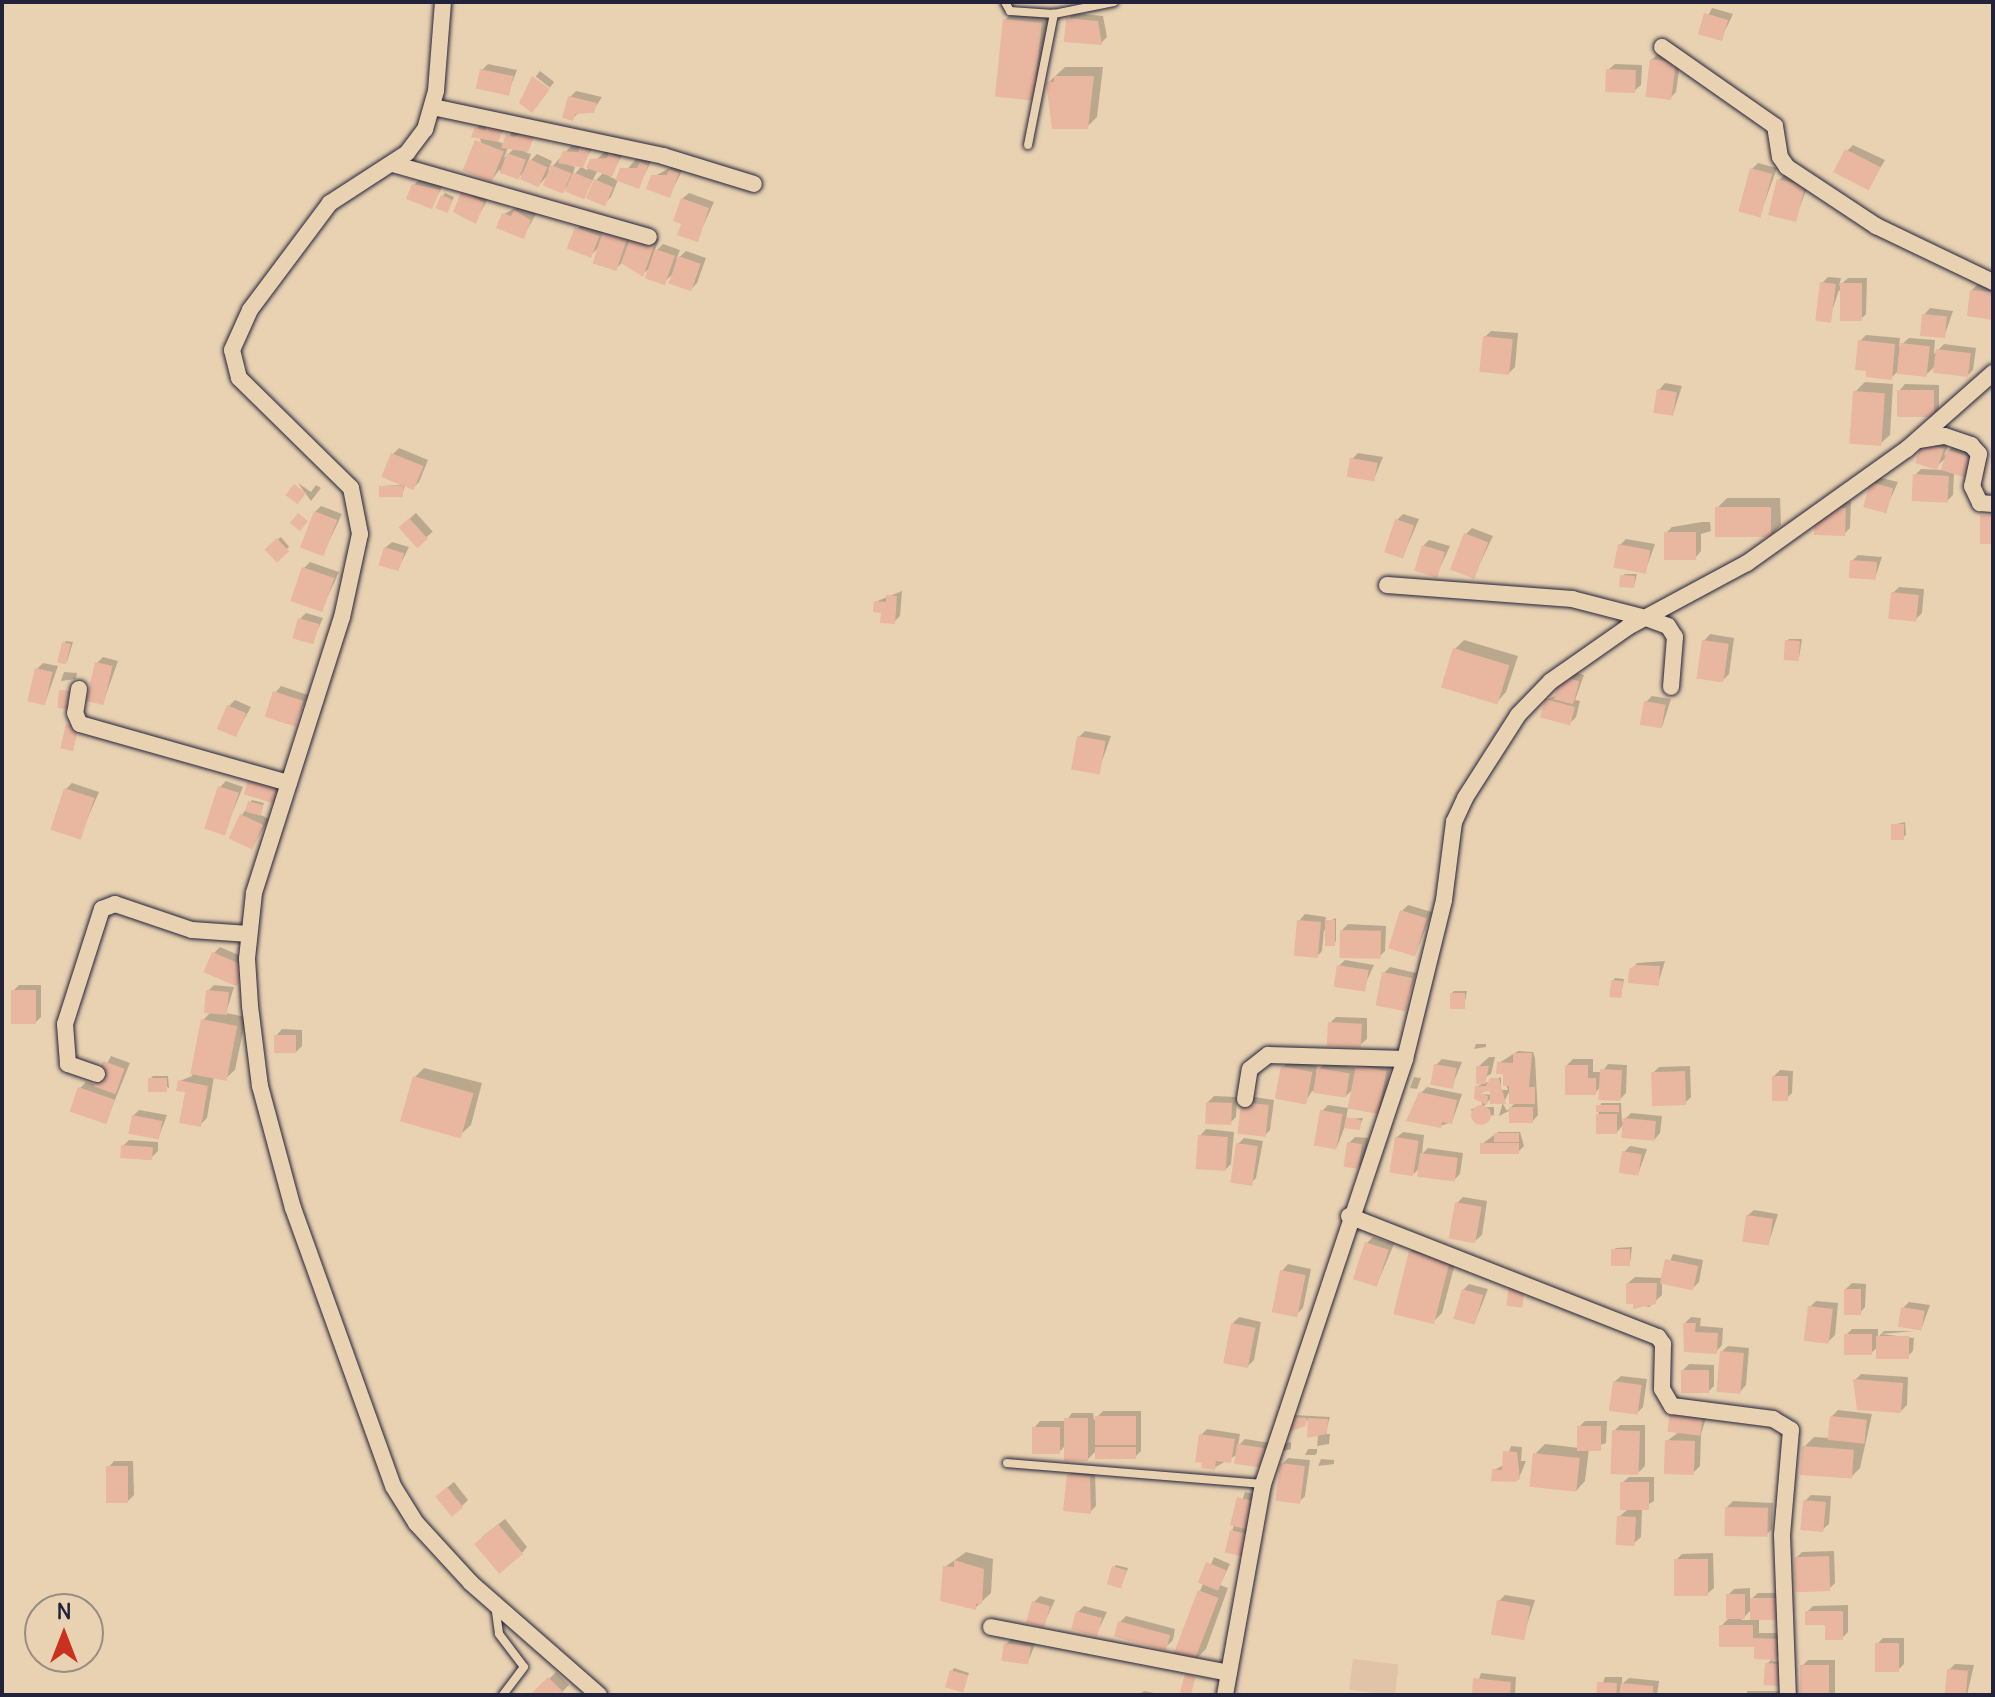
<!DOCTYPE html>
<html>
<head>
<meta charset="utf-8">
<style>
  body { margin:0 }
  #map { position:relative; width:1995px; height:1697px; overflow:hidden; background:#e9d2b2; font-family:Delius,sans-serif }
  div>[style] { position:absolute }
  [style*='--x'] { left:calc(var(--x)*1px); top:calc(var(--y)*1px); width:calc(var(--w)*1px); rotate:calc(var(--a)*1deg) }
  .built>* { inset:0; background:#e1c3a7; transform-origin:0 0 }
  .shadow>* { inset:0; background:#0003; transform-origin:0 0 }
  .building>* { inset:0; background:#e9b69f; transform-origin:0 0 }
  .round { border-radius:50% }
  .roads { filter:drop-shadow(0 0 2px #22223b) drop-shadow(0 0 2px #22223b) }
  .lane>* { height:8px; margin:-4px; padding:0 4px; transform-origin:4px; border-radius:4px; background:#e9d2b2 }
  .street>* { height:16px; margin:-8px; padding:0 8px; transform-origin:8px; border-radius:8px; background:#e9d2b2 }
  span { translate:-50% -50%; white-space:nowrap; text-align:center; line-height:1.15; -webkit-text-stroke:7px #e9d2b2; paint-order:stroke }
  .frame { position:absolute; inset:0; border:4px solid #22223b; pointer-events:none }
  .north { position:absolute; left:24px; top:1593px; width:80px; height:80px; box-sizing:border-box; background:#e9d2b2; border:2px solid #998c82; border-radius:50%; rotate:0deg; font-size:22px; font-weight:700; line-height:32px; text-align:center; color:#22223b }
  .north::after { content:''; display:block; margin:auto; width:28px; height:36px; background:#c8321e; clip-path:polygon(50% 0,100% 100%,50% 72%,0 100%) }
</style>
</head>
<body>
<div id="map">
  <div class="built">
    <i style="left:1353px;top:1659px;width:46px;height:31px;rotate:7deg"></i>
  </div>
  <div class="shadow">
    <i style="clip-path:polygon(1712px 8px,1733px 14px,1721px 39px,1700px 32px)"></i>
    <i style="clip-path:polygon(1015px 10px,1051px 14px,1042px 89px,1033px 98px,1005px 20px)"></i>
    <i style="clip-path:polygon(1074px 13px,1103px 16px,1107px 37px,1101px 43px,1068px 19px)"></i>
    <i style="clip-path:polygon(1658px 54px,1681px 57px,1676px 92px,1670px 98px,1651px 60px)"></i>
    <i style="clip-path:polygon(488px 64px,517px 70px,508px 93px,482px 70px)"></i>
    <i style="clip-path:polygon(1615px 64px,1642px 65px,1641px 85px,1634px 91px,1608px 70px)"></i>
    <i style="clip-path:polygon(1065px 67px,1103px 67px,1097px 117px,1087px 127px,1048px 83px)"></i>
    <i style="left:540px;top:71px;width:18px;height:7px;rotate:38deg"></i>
    <i style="clip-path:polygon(576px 91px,602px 97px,593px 111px,579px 112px,572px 119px,570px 97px)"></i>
    <i style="clip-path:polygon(evenodd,510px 119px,497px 141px,504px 144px,514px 129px,539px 128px,525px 152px,531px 154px,527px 164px,537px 154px,552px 161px,548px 171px,571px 146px,594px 145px,582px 166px,569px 165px,575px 167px,572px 177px,581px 167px,587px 170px,606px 150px,624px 152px,610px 177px,618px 180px,611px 197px,605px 203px,593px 183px,604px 172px,598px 170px,584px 197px,572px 181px,563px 191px,549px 174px,539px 185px,528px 168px,518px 178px,499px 170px,492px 180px,477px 128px,483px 122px,510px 119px,508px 147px,515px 148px,504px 158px,508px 147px)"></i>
    <i style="clip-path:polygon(1853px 145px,1885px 160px,1869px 187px,1847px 151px)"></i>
    <i style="clip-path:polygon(636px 159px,652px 160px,638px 187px,619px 179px)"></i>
    <i style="clip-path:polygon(1758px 163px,1777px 168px,1760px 215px,1752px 169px)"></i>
    <i style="clip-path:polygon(677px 164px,684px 167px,669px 196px,653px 177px)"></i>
    <i style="clip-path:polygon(1785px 174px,1810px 180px,1795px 220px,1779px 180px)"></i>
    <i style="clip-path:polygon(420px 179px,444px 184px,431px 207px,414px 185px)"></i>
    <i style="clip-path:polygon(464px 191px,489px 197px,475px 222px)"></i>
    <i style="clip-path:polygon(445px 193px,454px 197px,448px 210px,443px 196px)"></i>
    <i style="clip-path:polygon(689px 193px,714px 202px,697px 239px,683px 223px,682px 199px)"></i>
    <i style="clip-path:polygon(521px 205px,536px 214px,523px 237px,504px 214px)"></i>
    <i style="clip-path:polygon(583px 223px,633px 230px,629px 242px,639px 232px,659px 239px,654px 253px,663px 244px,680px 250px,676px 260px,686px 251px,706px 258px,697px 283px,691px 289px,674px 273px,664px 282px,652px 266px,643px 274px,623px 262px,615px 269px,600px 246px,591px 255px,577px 229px)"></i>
    <i style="clip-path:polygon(1828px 277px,1841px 278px,1839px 286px,1848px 278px,1867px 278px,1866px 314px,1860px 320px,1839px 290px,1829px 320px,1822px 283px)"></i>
    <i style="clip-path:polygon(1978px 284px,1993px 286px,1993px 318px,1972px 290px)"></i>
    <i style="clip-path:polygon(1930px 308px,1953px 311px,1944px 337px,1924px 315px)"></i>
    <i style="clip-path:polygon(1491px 331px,1518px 333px,1515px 367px,1509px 373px,1485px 337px)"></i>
    <i style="clip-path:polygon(1866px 335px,1900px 338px,1899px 347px,1909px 338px,1935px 340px,1934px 354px,1944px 344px,1976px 348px,1973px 370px,1967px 376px,1936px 365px,1927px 374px,1901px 368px,1891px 378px,1860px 341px)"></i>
    <i style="clip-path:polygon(1865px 382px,1893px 384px,1890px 435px,1880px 444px,1855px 392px)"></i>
    <i style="clip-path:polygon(1665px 383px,1682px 386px,1673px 414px,1659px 390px)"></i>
    <i style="clip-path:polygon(1905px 384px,1939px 385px,1939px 409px,1933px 415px,1899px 391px)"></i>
    <i style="clip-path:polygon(1924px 443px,1949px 443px,1944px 456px,1954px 445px,1978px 452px,1954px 472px,1953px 495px,1947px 501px,1915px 475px,1921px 469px,1943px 470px,1947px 457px,1935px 468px)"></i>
    <i style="clip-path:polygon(399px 448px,428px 460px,419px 482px,413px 488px,405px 484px,402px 496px,380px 486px,404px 485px,393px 454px)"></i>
    <i style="clip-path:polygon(1358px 453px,1383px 457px,1374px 479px,1352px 459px)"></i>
    <i style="clip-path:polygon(1878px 477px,1898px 482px,1885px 511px,1872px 483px)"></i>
    <i style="clip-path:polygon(298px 483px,311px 492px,316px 485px,321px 488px,311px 501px)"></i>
    <i style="clip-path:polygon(1727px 498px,1780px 498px,1781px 525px,1771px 535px,1717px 508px)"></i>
    <i style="clip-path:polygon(1836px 502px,1851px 502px,1850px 528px,1844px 534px,1817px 518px)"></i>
    <i style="clip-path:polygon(321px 506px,342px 514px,323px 554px,315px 512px)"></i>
    <i style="left:416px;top:513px;width:25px;height:21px;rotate:48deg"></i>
    <i style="clip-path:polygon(1403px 514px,1419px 519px,1403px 556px,1397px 520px)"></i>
    <i style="clip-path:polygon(1702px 522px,1710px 522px,1711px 531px,1701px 534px,1701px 551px,1695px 558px,1666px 533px,1672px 527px)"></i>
    <i style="clip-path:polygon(1472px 528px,1493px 536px,1474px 576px,1466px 534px)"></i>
    <i style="left:281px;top:537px;width:13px;height:18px;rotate:51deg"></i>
    <i style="clip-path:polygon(1626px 539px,1655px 544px,1645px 572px,1620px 545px)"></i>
    <i style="clip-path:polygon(1429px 540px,1450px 546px,1436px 576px,1423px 546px)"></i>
    <i style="clip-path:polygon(392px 542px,409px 547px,398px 569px,385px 548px)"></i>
    <i style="clip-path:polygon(1858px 555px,1882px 557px,1875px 578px,1852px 561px)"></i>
    <i style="clip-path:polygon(310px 562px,339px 572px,321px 611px,304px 568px)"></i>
    <i style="clip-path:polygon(1625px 574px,1637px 574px,1634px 586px,1622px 576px)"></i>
    <i style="clip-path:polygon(1899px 587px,1924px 589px,1922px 613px,1916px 619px,1893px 593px)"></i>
    <i style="clip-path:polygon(902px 591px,900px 616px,894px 622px,875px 602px)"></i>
    <i style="clip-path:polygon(306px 613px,323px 618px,312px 642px,300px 619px)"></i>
    <i style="clip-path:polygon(1710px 634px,1734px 638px,1729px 674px,1723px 680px,1704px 641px)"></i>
    <i style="clip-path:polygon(1789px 639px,1802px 639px,1799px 658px,1787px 641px)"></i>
    <i style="clip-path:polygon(1464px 640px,1518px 656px,1506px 692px,1497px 702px,1455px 649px)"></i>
    <i style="clip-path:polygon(66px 641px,73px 642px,67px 662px,64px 643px)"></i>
    <i style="clip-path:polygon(103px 657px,118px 661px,103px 703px,97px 663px)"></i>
    <i style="clip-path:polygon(43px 663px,58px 666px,45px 703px,37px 669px)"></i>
    <i style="clip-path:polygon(1568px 671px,1584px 675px,1575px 700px,1580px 701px,1576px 717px,1570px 723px,1546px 700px,1557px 695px)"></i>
    <i style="clip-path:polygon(64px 672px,77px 673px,76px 679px,61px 681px)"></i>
    <i style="clip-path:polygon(281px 686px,308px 695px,294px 725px,275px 693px)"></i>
    <i style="clip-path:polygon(1652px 696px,1671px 699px,1662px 727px,1646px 702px)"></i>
    <i style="clip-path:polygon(235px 700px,251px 707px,236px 734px,229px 706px)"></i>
    <i style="clip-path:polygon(1085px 731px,1111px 736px,1098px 772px,1079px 737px)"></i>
    <i style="clip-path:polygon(226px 781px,243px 787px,224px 833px,220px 787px)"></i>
    <i style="clip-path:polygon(72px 783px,99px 792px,79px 838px,66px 789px)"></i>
    <i style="clip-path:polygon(252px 800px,264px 803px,259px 814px,269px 819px,252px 848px,242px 815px)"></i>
    <i style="clip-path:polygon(1905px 822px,1906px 835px,1903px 837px,1893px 825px)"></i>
    <i style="clip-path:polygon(1408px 905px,1432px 912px,1416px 953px,1402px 911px)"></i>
    <i style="clip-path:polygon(1305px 914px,1326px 917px,1325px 923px,1336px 918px,1336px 942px,1324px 930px,1322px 951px,1316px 957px,1299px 921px)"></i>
    <i style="clip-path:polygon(1348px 924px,1386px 926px,1385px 951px,1379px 957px,1342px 930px)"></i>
    <i style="clip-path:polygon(220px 947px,250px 960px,236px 984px,214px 953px)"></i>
    <i style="clip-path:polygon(1345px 960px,1374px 965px,1363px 989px,1339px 966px)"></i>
    <i style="clip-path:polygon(1665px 961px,1658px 984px,1631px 970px,1637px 963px)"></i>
    <i style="clip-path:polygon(1390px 967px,1416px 973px,1405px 1008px,1384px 973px)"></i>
    <i style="clip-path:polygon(1615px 978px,1624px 979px,1621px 995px,1613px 981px)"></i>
    <i style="clip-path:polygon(19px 985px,41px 985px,41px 1017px,35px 1023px,13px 991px)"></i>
    <i style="clip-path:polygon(214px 985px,234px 987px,226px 1013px,246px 1017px,235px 1070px,225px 1079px,214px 1077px,207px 1118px,201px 1124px,180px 1081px,192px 1076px,203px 1020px,211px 1012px,208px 991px)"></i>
    <i style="clip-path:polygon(1454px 991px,1467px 991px,1464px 1007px,1452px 993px)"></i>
    <i style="clip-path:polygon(1336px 1017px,1367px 1018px,1367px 1039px,1360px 1045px,1330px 1023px)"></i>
    <i style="clip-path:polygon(282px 1029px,302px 1030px,302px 1046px,296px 1052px,276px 1036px)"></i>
    <i style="clip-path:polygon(1476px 1044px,1486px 1044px,1486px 1047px,1474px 1049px)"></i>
    <i style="clip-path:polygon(evenodd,1518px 1051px,1533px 1052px,1535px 1058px,1538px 1115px,1532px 1122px,1511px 1110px,1499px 1116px,1503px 1102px,1492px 1097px,1483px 1107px,1494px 1107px,1494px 1115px,1475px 1120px,1471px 1109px,1482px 1107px,1482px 1094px,1492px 1095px,1492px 1087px,1476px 1096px,1477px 1086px,1501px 1077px,1501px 1090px,1508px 1090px,1499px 1063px,1518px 1051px,1509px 1092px,1511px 1102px,1516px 1102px,1507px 1111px,1503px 1104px,1509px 1092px)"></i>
    <i style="clip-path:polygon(111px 1056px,130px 1063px,106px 1122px,80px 1088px,86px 1082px,96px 1085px)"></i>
    <i style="clip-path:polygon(1489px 1057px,1495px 1057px,1491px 1074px,1478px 1081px,1478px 1067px)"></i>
    <i style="clip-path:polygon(1442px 1059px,1462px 1062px,1452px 1086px,1436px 1065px)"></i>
    <i style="clip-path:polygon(1573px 1059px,1593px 1059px,1593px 1072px,1602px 1072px,1608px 1064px,1627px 1065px,1626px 1093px,1620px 1099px,1601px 1086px,1595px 1093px,1567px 1065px)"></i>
    <i style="clip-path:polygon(1364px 1060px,1391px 1065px,1383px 1106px,1377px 1112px,1354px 1088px,1346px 1096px,1312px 1091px,1305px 1102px,1283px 1067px,1289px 1061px,1317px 1066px,1316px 1073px,1325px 1063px,1358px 1068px)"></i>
    <i style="clip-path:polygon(1690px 1066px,1691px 1097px,1685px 1103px,1653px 1073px,1659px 1067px)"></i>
    <i style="clip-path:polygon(424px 1068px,482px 1083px,471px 1125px,461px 1134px,415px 1077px)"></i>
    <i style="clip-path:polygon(1780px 1070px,1793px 1071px,1792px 1093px,1786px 1099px,1774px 1076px)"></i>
    <i style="clip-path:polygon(153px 1076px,168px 1076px,169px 1088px,150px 1079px)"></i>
    <i style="clip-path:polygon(1414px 1077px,1421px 1078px,1417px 1089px,1410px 1088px)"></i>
    <i style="clip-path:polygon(1427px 1087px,1462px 1094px,1452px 1122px,1440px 1126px,1421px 1093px)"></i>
    <i style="clip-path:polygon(1214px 1096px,1237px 1097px,1236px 1117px,1230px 1123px,1208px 1102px)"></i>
    <i style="clip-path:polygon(1249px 1096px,1274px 1100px,1270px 1130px,1264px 1136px)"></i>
    <i style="clip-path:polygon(1601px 1103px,1621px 1103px,1622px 1122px,1631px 1113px,1662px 1116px,1660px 1133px,1654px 1140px,1624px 1124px,1616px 1133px,1598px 1115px)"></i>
    <i style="clip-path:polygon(1328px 1105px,1348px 1108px,1346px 1119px,1363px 1118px,1359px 1128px,1345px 1126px,1337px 1147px,1322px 1111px)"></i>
    <i style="clip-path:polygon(139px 1110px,167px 1115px,158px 1139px,133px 1116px)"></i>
    <i style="clip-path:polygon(1206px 1129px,1234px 1132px,1231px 1164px,1225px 1170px,1200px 1136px)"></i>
    <i style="clip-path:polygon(1403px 1132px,1424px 1135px,1422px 1154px,1428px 1148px,1463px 1153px,1460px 1174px,1454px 1180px,1419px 1168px,1414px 1174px,1396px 1138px)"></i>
    <i style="clip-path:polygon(1498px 1132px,1520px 1132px,1524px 1146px,1518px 1152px,1482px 1144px)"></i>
    <i style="clip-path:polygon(1355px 1137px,1368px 1138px,1365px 1161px,1359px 1167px,1349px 1143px)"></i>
    <i style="clip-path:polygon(1244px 1138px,1263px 1141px,1256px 1178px,1250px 1184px,1238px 1144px)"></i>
    <i style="clip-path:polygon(129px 1140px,158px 1142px,158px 1151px,152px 1157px,123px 1146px)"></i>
    <i style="clip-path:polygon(1630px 1146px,1647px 1149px,1638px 1174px,1624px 1152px)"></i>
    <i style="clip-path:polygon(1463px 1197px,1487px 1201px,1482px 1235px,1475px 1241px,1457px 1203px)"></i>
    <i style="clip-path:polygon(1754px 1210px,1778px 1214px,1768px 1245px,1747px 1216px)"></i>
    <i style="clip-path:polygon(1373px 1237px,1394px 1244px,1377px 1284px,1367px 1243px)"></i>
    <i style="clip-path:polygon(1421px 1242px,1458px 1252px,1442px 1313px,1432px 1323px,1411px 1252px)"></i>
    <i style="clip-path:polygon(1632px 1247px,1630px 1263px,1613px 1250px,1616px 1248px)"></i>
    <i style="clip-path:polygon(1673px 1254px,1703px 1260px,1699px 1282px,1693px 1288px,1662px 1282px,1662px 1295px,1649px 1307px,1628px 1302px,1628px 1283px,1635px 1277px,1663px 1278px)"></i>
    <i style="clip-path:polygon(1288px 1264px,1311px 1269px,1303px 1308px,1297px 1314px,1282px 1271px)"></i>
    <i style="clip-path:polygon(1852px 1283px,1866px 1284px,1865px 1307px,1859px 1314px,1846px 1289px)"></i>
    <i style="clip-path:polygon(1469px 1284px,1488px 1289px,1475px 1322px,1463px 1290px)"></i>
    <i style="clip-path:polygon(1816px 1301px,1838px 1303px,1835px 1335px,1829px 1341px,1810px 1307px)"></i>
    <i style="clip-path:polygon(1909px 1302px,1930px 1305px,1922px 1327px,1903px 1308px)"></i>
    <i style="clip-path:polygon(1239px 1317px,1261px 1322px,1254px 1360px,1248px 1366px,1232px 1324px)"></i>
    <i style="clip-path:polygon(1691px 1317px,1701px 1318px,1700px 1326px,1723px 1328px,1722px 1345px,1716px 1352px,1685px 1323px)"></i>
    <i style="clip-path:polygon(1852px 1329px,1878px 1329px,1878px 1337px,1884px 1331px,1914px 1331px,1881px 1334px,1914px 1338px,1913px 1351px,1907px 1357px,1878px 1347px,1871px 1353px,1846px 1335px)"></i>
    <i style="clip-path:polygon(1728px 1346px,1749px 1348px,1746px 1385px,1740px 1392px,1721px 1352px)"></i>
    <i style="clip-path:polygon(1689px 1364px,1714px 1365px,1714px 1386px,1708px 1392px,1683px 1370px)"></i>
    <i style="clip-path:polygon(1861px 1374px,1908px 1377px,1907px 1405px,1901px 1411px,1855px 1380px)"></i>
    <i style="clip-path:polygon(1621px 1376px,1647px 1379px,1643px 1407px,1637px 1413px,1614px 1382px)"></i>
    <i style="clip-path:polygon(1709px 1409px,1701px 1434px,1700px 1466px,1694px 1472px,1667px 1441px)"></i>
    <i style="clip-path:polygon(1838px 1410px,1872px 1414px,1860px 1468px,1851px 1477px,1804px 1447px,1814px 1437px,1829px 1438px,1832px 1416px)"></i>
    <i style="clip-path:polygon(1103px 1411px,1141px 1411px,1141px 1451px,1135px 1457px,1097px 1450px,1088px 1459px,1066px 1445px,1059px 1452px,1034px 1428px,1040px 1421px,1066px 1421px,1072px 1413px,1093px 1413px,1094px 1420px)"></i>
    <i style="clip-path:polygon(1294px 1415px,1330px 1417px,1325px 1434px,1330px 1434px,1329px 1444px,1317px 1446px,1317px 1453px,1315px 1455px,1305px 1455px,1308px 1449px,1317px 1449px,1318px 1434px,1310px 1419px,1290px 1430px)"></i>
    <i style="clip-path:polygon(1585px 1421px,1607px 1421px,1606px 1443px,1589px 1449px,1585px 1481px,1576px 1491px,1535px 1454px,1545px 1444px,1579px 1448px,1579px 1427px)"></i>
    <i style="clip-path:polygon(1620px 1425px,1645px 1425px,1645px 1466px,1639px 1472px,1614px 1431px)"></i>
    <i style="clip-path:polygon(1207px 1429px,1240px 1434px,1238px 1446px,1245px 1439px,1270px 1443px,1267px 1460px,1238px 1454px,1214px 1468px,1201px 1435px)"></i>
    <i style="clip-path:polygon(1291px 1442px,1291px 1449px,1283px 1451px,1283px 1444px)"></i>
    <i style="clip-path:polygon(1511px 1446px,1522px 1447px,1521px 1461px,1526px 1461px,1519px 1478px,1494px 1470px,1504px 1465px)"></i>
    <i style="clip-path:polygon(1288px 1458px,1310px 1460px,1305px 1496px,1299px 1502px,1282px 1464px)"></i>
    <i style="clip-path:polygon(1321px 1459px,1334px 1460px,1334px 1464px,1318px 1466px)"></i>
    <i style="clip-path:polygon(114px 1461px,133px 1461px,134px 1495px,128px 1501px,108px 1468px)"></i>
    <i style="clip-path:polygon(1075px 1469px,1095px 1471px,1096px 1506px,1090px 1512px,1069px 1475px)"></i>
    <i style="clip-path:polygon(1629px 1477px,1654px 1477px,1654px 1501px,1642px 1508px,1641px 1537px,1634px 1543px,1619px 1517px,1629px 1508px,1622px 1483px)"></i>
    <i style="clip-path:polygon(454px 1482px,468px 1500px,462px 1506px,444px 1490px)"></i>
    <i style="clip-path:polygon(1245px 1492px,1262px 1496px,1251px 1549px,1232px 1531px)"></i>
    <i style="clip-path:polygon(1811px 1495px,1831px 1496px,1829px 1524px,1822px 1530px,1805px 1501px)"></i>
    <i style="clip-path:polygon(1733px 1501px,1773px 1503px,1772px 1529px,1766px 1535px,1727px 1507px)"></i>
    <i style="clip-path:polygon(505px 1519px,527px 1547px,522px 1553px,482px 1537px)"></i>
    <i style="clip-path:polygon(1834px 1551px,1835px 1583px,1829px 1589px,1796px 1558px,1802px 1552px)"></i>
    <i style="clip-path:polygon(966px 1552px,993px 1559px,991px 1593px,975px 1608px,945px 1567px)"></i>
    <i style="clip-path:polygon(1713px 1553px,1714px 1588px,1707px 1594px,1676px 1560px,1682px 1554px)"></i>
    <i style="clip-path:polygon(1214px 1557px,1230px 1564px,1220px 1585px,1228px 1588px,1206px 1649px,1196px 1659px,1200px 1591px)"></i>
    <i style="clip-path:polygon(1116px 1565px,1128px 1568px,1121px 1586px,1114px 1567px)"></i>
    <i style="clip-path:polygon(evenodd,1750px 1588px,1750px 1600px,1758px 1593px,1786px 1593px,1759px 1618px,1759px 1633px,1783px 1633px,1782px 1652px,1772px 1661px,1782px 1662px,1778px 1684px,1767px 1664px,1773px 1658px,1721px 1626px,1728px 1619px,1728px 1595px,1734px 1589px,1750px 1588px,1752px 1609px,1752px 1620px,1741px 1620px,1752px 1609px)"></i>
    <i style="clip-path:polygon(1505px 1595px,1535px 1600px,1523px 1637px,1499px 1601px)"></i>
    <i style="clip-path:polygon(1040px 1596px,1055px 1600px,1044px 1624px,1034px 1602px)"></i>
    <i style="clip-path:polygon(1848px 1605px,1848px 1632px,1842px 1638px,1807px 1612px,1813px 1606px)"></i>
    <i style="clip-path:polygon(1084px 1606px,1107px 1612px,1097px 1633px,1078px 1612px)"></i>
    <i style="clip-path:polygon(1126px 1616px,1175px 1629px,1173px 1640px,1167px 1646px,1120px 1622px)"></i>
    <i style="clip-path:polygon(1012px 1638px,1036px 1642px,1027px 1664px,1006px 1644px)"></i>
    <i style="clip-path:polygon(1883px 1638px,1904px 1638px,1904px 1664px,1898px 1670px,1877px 1644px)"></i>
    <i style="clip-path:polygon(1808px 1660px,1835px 1660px,1835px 1695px,1802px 1695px,1802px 1666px)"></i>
    <i style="clip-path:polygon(1955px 1664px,1974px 1665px,1967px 1695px,1947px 1695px,1949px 1670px)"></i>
    <i style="clip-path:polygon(954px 1668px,969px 1673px,962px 1690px,952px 1671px)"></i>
    <i style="clip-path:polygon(556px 1672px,569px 1685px,559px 1695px,533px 1695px)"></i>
    <i style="clip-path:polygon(1481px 1673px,1516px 1677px,1515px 1695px,1474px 1695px)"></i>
    <i style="clip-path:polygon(1605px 1677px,1622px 1677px,1622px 1684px,1629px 1678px,1659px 1681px,1657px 1695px,1599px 1695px)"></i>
    <i style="clip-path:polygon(1144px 1691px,1159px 1694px,1158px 1695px,1139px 1695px)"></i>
    <i style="left:1747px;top:1691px;width:38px;height:6px"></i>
  </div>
  <div class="building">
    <i style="left:1704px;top:13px;width:25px;height:22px;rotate:16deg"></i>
    <i style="clip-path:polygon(1066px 18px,1098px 21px,1102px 45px,1064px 42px)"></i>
    <i style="left:1003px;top:19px;width:39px;height:78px;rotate:6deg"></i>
    <i style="left:1650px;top:59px;width:26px;height:38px;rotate:7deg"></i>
    <i style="left:480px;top:69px;width:34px;height:20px;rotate:12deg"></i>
    <i style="left:1606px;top:69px;width:30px;height:23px;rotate:2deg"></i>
    <i style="clip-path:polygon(532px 76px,550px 89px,532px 113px,519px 103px)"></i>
    <i style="clip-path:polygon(1054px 76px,1094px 76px,1088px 129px,1052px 129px,1046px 82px,1054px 82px)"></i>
    <i style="clip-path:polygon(568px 96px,597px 103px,594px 113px,575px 114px,573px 121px,562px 118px)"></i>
    <i style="clip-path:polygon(487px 125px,505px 125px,498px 142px,471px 137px,475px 127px,485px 131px)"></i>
    <i style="clip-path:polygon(526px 131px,535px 134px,528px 152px,501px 148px,506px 134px,514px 137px)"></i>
    <i style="left:475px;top:140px;width:31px;height:33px;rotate:22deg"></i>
    <i style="clip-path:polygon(580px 147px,590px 151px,583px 168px,558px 163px,563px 151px,578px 152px)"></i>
    <i style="left:1845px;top:149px;width:40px;height:26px;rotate:27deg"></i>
    <i style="left:507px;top:153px;width:20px;height:21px;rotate:20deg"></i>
    <i style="clip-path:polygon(609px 153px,620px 158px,612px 177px,586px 168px,590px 159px,607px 158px)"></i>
    <i style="left:529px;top:159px;width:20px;height:22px;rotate:24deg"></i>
    <i style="clip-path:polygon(640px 162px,648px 166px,639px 189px,615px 180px,620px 168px,637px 168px)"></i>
    <i style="left:551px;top:165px;width:22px;height:22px;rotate:22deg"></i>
    <i style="left:1750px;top:168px;width:23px;height:45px;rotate:15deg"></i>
    <i style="clip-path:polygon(669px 169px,679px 173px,670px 198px,646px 189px,651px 175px,667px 175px)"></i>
    <i style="left:573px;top:172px;width:21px;height:21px;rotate:23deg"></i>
    <i style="left:594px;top:179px;width:21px;height:21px;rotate:23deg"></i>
    <i style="left:1777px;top:179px;width:29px;height:37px;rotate:14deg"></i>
    <i style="clip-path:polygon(412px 184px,440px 190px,432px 209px,406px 199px)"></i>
    <i style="clip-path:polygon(462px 190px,484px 203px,476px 224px,453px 212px)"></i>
    <i style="left:441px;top:195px;width:13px;height:14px;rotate:23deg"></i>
    <i style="clip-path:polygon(681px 198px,709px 208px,698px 242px,677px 235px,681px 224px,673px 221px)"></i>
    <i style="clip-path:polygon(514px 210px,531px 220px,524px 239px,496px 228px,502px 213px,511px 216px)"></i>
    <i style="left:575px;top:227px;width:26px;height:23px;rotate:21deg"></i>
    <i style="left:604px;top:228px;width:25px;height:37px;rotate:18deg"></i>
    <i style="clip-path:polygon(631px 237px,654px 245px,643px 277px,621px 263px)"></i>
    <i style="left:655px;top:249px;width:21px;height:31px;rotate:19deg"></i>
    <i style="left:678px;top:256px;width:24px;height:29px;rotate:19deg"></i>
    <i style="left:1820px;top:282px;width:16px;height:39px;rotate:7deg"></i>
    <i style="left:1840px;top:283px;width:22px;height:38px"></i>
    <i style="clip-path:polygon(1970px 290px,1993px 292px,1993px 320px,1967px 316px)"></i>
    <i style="left:1922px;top:314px;width:25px;height:22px;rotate:5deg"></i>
    <i style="left:1483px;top:336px;width:30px;height:36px;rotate:6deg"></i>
    <i style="clip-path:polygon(1858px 340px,1895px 344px,1892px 380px,1866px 377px,1866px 371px,1855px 370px)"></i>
    <i style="left:1900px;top:343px;width:30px;height:31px;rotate:6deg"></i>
    <i style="left:1936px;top:349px;width:35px;height:24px;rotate:7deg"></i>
    <i style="left:1657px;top:389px;width:20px;height:24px;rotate:9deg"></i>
    <i style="left:1897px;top:390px;width:37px;height:27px"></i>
    <i style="left:1853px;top:391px;width:32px;height:53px;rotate:4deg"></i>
    <i style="left:1922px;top:442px;width:23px;height:22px;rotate:18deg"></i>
    <i style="left:1947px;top:450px;width:27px;height:21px;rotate:17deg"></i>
    <i style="left:391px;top:453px;width:35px;height:26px;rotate:22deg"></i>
    <i style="left:1350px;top:458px;width:28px;height:19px;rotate:10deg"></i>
    <i style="left:1913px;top:474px;width:36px;height:27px;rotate:3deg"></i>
    <i style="left:1870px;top:482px;width:24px;height:26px;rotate:15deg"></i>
    <i style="left:294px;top:484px;width:15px;height:14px;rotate:37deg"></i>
    <i style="left:379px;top:486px;width:24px;height:11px"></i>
    <i style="left:1715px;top:507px;width:56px;height:30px"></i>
    <i style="clip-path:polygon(1828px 507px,1846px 508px,1845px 536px,1814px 535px,1815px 517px,1827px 517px)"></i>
    <i style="left:314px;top:511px;width:25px;height:39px;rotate:21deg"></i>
    <i style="left:298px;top:513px;width:13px;height:13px;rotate:39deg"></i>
    <i style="left:1980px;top:515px;width:13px;height:29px"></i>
    <i style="left:409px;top:518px;width:28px;height:14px;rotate:48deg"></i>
    <i style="left:1395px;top:519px;width:20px;height:35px;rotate:18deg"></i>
    <i style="left:1664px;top:532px;width:32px;height:28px"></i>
    <i style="left:1464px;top:533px;width:26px;height:39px;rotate:21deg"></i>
    <i style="left:277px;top:538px;width:18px;height:17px;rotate:47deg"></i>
    <i style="left:1618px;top:544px;width:33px;height:24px;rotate:11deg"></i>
    <i style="left:1422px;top:545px;width:24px;height:27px;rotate:17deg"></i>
    <i style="left:384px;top:547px;width:21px;height:19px;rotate:17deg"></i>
    <i style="left:1850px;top:560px;width:27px;height:18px;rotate:4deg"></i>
    <i style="left:302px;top:567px;width:34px;height:36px;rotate:19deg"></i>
    <i style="left:1620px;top:575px;width:15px;height:12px;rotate:4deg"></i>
    <i style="left:1891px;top:592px;width:28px;height:27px;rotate:6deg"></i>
    <i style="clip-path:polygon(886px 595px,897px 596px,895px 624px,880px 623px,881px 613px,873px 612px,874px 601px,886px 602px)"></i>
    <i style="left:298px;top:618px;width:22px;height:21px;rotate:16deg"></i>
    <i style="left:1702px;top:640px;width:27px;height:39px;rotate:8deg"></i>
    <i style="left:1785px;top:640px;width:15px;height:20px;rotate:4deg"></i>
    <i style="left:62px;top:642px;width:9px;height:21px;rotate:13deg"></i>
    <i style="left:1453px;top:648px;width:59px;height:41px;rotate:17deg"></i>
    <i style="left:95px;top:662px;width:18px;height:40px;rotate:13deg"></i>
    <i style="left:35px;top:668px;width:18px;height:34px;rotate:13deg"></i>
    <i style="left:1560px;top:676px;width:20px;height:24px;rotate:15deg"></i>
    <i style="left:59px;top:690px;width:11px;height:18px;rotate:5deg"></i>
    <i style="left:273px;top:691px;width:32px;height:27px;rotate:18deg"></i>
    <i style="left:1545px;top:699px;width:31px;height:19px;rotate:15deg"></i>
    <i style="left:1644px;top:701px;width:22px;height:24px;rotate:10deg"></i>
    <i style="left:227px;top:705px;width:21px;height:26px;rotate:23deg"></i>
    <i style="left:66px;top:724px;width:13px;height:25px;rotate:13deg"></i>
    <i style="left:1077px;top:736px;width:29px;height:34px;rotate:10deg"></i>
    <i style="left:249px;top:777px;width:34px;height:18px;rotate:17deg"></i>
    <i style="left:218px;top:786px;width:22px;height:45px;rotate:18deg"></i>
    <i style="left:64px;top:788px;width:32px;height:44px;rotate:18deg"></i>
    <i style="left:248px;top:801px;width:16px;height:11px;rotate:15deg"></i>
    <i style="left:240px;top:814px;width:26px;height:27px;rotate:25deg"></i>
    <i style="left:1891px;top:824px;width:13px;height:16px"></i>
    <i style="left:1400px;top:910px;width:28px;height:40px;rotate:17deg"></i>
    <i style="left:1297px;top:920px;width:24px;height:36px;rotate:5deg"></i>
    <i style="left:1325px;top:920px;width:10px;height:26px"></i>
    <i style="left:1340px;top:930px;width:41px;height:28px;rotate:1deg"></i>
    <i style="left:212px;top:952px;width:36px;height:22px;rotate:23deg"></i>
    <i style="left:1337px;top:965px;width:32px;height:22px;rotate:9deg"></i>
    <i style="clip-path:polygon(1636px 965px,1660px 966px,1659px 986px,1628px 983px,1629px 969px)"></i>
    <i style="left:1382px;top:972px;width:31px;height:34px;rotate:11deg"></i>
    <i style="left:1611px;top:980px;width:12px;height:17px;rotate:5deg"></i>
    <i style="left:11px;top:990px;width:25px;height:34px"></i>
    <i style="left:206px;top:990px;width:23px;height:23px;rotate:5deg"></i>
    <i style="left:1450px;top:993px;width:15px;height:16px"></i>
    <i style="left:201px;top:1019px;width:37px;height:56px;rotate:11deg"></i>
    <i style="left:1328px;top:1022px;width:34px;height:24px;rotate:3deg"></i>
    <i style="left:274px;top:1035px;width:22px;height:18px"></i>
    <i style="clip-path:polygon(1513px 1053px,1532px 1053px,1529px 1087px,1535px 1087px,1535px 1104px,1509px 1104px,1509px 1086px,1503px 1086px,1503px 1074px,1496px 1074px,1497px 1062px,1513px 1063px)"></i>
    <i style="left:103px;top:1061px;width:23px;height:27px;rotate:20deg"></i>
    <i style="left:1434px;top:1064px;width:23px;height:21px;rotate:10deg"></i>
    <i style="left:1356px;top:1065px;width:31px;height:44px;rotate:11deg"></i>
    <i style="clip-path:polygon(1565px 1065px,1588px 1065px,1588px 1078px,1596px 1078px,1596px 1095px,1565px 1095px)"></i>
    <i style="left:1281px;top:1066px;width:32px;height:33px;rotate:11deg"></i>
    <i style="clip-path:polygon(1476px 1066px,1489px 1066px,1485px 1084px,1476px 1084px)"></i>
    <i style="left:1317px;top:1068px;width:33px;height:25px;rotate:9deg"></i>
    <i style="left:1600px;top:1069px;width:22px;height:31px;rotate:3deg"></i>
    <i style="left:1685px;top:1071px;width:34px;height:34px;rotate:88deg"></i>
    <i style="left:413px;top:1076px;width:63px;height:47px;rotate:16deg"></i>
    <i style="left:1772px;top:1076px;width:16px;height:25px"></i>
    <i style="left:148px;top:1078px;width:19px;height:14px"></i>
    <i style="clip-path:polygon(1490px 1078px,1499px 1078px,1506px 1104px,1490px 1104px,1490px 1091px,1479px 1093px,1488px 1096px,1487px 1105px,1474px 1099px,1475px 1086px,1486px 1086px)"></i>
    <i style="clip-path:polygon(178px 1080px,208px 1086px,201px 1127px,179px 1123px,185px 1092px,176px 1091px)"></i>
    <i style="left:78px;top:1087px;width:39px;height:26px;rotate:19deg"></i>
    <i style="clip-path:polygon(1419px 1092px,1457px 1100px,1452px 1124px,1442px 1122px,1441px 1128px,1406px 1121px)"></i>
    <i style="left:1206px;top:1102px;width:26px;height:22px;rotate:2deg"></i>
    <i style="left:1241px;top:1102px;width:28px;height:32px;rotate:6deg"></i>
    <i style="left:1596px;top:1105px;width:23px;height:7px"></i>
    <i class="round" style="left:1471px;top:1105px;width:20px;height:20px"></i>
    <i style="left:1509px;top:1107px;width:24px;height:16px"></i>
    <i style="left:1320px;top:1110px;width:23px;height:36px;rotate:10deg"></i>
    <i style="left:1596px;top:1114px;width:21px;height:20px"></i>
    <i style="left:132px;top:1115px;width:31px;height:19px;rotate:11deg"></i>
    <i style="clip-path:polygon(1346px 1117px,1361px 1120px,1360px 1130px,1344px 1128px)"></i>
    <i style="left:1623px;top:1118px;width:33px;height:20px;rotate:5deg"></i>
    <i style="left:1494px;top:1133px;width:25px;height:9px"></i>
    <i style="left:1198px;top:1135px;width:30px;height:34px;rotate:4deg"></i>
    <i style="left:1395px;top:1137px;width:24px;height:36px;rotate:9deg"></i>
    <i style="left:1347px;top:1142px;width:15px;height:25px;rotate:8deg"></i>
    <i style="left:1236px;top:1143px;width:22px;height:40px;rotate:8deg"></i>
    <i style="left:1480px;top:1143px;width:39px;height:11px"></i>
    <i style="left:121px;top:1145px;width:32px;height:13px;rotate:4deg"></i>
    <i style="left:1622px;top:1151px;width:20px;height:22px;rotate:9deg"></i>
    <i style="left:1420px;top:1153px;width:38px;height:24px;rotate:7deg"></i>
    <i style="left:1455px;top:1202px;width:27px;height:37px;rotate:10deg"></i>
    <i style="left:1746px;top:1215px;width:27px;height:27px;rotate:8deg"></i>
    <i style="left:1365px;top:1242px;width:25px;height:39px;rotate:18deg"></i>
    <i style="left:1611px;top:1249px;width:19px;height:17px"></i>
    <i style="left:1409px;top:1251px;width:42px;height:65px;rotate:14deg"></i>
    <i style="left:1665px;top:1259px;width:34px;height:25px;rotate:12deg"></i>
    <i style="left:1280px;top:1270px;width:26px;height:43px;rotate:11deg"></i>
    <i style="clip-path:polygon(1626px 1283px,1657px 1283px,1656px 1304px,1633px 1309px,1633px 1304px,1626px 1304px)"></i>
    <i style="left:1509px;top:1285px;width:16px;height:21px;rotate:7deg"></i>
    <i style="left:1462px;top:1289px;width:22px;height:31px;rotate:16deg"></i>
    <i style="left:1844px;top:1289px;width:17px;height:26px"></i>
    <i style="left:1808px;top:1306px;width:25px;height:35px;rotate:7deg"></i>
    <i style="left:1901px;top:1307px;width:24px;height:20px;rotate:9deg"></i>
    <i style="left:1231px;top:1323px;width:25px;height:41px;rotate:11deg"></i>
    <i style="clip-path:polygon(1683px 1323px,1696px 1323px,1695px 1332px,1718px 1333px,1717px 1354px,1684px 1352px)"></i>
    <i style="left:1844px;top:1334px;width:28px;height:21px"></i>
    <i style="left:1876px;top:1336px;width:33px;height:23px"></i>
    <i style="left:1720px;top:1351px;width:24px;height:41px;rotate:5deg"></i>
    <i style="left:1681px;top:1370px;width:28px;height:23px"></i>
    <i style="clip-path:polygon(1853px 1379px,1903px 1383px,1901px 1413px,1857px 1410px)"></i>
    <i style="left:1613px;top:1381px;width:29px;height:30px;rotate:8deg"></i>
    <i style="left:1670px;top:1411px;width:33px;height:21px;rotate:7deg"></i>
    <i style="left:1095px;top:1416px;width:41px;height:29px"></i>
    <i style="left:1830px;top:1416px;width:37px;height:24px;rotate:6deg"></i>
    <i style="clip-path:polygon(1289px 1417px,1307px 1418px,1306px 1426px,1288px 1432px)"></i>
    <i style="left:1064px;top:1418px;width:24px;height:43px"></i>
    <i style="clip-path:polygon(1308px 1418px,1328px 1419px,1327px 1434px,1307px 1438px)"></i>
    <i style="left:1577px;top:1426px;width:24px;height:25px"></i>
    <i style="left:1032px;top:1427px;width:28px;height:27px"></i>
    <i style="left:1612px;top:1430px;width:28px;height:44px;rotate:2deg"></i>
    <i style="clip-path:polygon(1199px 1434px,1235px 1439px,1231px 1463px,1216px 1461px,1215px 1470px,1201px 1468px,1202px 1463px,1195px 1462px)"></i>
    <i style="left:1665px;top:1440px;width:30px;height:34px;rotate:2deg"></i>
    <i style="left:1237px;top:1444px;width:28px;height:20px;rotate:8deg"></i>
    <i style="left:1802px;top:1446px;width:52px;height:29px;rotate:4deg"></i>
    <i style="left:1095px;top:1447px;width:41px;height:12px"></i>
    <i style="clip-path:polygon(1503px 1451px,1517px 1452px,1520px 1479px,1515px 1482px,1491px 1481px,1492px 1469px,1502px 1470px)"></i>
    <i style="left:1533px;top:1453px;width:47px;height:34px;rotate:6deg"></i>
    <i style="left:1280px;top:1463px;width:25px;height:38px;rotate:7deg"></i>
    <i style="left:128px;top:1466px;width:37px;height:22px;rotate:90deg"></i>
    <i style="clip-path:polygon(1067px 1474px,1090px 1476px,1091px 1514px,1063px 1511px)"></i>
    <i style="left:1620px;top:1482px;width:29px;height:28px"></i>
    <i style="left:447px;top:1487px;width:26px;height:15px;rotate:51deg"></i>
    <i style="left:1237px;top:1497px;width:21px;height:29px;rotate:14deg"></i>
    <i style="left:1803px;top:1500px;width:23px;height:30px;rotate:5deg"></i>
    <i style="left:1725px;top:1507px;width:43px;height:29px;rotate:1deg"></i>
    <i style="left:1617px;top:1516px;width:19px;height:29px;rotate:3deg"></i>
    <i style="left:498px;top:1524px;width:39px;height:31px;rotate:50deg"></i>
    <i style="left:1230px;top:1530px;width:22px;height:23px;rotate:13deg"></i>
    <i style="left:1829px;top:1556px;width:35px;height:35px;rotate:88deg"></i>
    <i style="left:1674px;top:1559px;width:34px;height:37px"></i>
    <i style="clip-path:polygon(954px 1560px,984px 1569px,982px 1604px,976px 1604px,976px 1610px,940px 1601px,943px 1566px,954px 1567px)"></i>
    <i style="left:1206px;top:1562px;width:22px;height:22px;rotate:22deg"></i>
    <i style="left:1112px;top:1566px;width:15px;height:19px;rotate:16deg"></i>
    <i style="left:1198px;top:1590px;width:22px;height:68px;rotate:21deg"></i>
    <i style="left:1726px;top:1594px;width:19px;height:25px"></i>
    <i style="left:1750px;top:1598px;width:30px;height:22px"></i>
    <i style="left:1497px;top:1600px;width:34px;height:35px;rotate:10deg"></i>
    <i style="left:1032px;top:1601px;width:19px;height:22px;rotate:16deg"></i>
    <i style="left:1076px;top:1611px;width:27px;height:19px;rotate:15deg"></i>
    <i style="clip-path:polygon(1805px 1611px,1843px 1611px,1843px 1640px,1825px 1640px,1825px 1625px,1805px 1625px)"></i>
    <i style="left:1118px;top:1621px;width:54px;height:16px;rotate:15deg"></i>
    <i style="clip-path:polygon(1719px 1625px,1753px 1625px,1753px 1638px,1777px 1639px,1777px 1660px,1754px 1659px,1754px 1647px,1719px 1647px)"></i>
    <i style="left:1004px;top:1643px;width:27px;height:18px;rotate:8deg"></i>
    <i style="left:1875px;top:1643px;width:24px;height:29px"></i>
    <i style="left:1765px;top:1663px;width:15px;height:22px;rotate:4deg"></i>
    <i style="left:1800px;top:1665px;width:29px;height:30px"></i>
    <i style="left:1947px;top:1669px;width:21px;height:26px;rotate:5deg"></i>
    <i style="left:950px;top:1670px;width:19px;height:18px;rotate:16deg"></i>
    <i style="left:1185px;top:1674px;width:11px;height:19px;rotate:15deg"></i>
    <i style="clip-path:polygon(548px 1677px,564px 1693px,530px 1695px)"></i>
    <i style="clip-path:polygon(1473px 1678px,1511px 1682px,1510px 1695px,1472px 1695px)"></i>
    <i style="left:1597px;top:1682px;width:20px;height:13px;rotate:3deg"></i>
    <i style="clip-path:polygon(1621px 1683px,1653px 1686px,1653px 1695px,1619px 1695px)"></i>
  </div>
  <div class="roads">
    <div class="lane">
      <i style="--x:1005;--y:2;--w:10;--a:61"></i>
      <i style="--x:1010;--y:11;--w:44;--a:3.9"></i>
      <i style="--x:1054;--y:14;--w:61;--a:-11.3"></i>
      <i style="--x:1028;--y:145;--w:134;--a:-78.8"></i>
      <i style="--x:1007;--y:1463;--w:256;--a:4.7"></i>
      <i style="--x:495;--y:1605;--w:29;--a:82"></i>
      <i style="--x:499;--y:1634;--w:41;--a:52.9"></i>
      <i style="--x:524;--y:1667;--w:35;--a:127"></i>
    </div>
    <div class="street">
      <i style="--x:443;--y:2;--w:89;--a:94.5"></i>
      <i style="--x:436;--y:91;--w:40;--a:106"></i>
      <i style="--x:425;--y:129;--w:30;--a:127"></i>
      <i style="--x:407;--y:153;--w:92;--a:147"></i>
      <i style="--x:330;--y:203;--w:134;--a:126.8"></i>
      <i style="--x:250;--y:310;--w:44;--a:114.2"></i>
      <i style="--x:232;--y:350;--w:29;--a:76"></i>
      <i style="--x:239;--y:378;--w:157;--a:44.5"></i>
      <i style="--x:351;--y:488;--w:47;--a:78.9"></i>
      <i style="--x:360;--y:534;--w:85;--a:102.2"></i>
      <i style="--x:342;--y:617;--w:290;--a:107.7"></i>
      <i style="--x:254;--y:893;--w:66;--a:96.1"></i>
      <i style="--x:247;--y:959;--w:47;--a:86.3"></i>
      <i style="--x:250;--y:1006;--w:81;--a:82.9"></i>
      <i style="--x:260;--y:1086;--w:126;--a:74.9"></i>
      <i style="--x:293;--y:1208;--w:295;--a:70.2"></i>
      <i style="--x:393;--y:1486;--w:44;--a:58.1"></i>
      <i style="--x:416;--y:1523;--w:81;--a:47.5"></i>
      <i style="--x:471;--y:1583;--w:170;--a:41.2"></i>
      <i style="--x:1662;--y:47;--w:138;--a:35"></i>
      <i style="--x:1775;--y:126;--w:31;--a:81"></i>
      <i style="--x:1780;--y:157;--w:12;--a:55"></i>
      <i style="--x:1787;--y:167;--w:107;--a:33.5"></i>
      <i style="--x:1876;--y:226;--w:130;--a:25.6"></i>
      <i style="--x:433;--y:107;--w:235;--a:12"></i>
      <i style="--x:663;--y:156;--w:95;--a:17.1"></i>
      <i style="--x:393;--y:164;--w:266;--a:15.9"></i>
      <i style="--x:1919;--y:440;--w:26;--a:-9"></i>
      <i style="--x:1945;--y:436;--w:28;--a:19"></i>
      <i style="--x:1971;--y:445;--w:12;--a:48"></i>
      <i style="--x:1979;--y:454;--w:33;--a:102"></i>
      <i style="--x:1972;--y:486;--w:19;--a:65"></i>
      <i style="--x:1980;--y:503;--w:13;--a:4"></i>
      <i style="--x:1387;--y:585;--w:186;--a:4.3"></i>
      <i style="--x:1572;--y:599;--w:76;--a:14.4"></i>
      <i style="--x:1646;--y:618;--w:23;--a:20"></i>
      <i style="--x:1668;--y:626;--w:13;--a:58"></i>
      <i style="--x:1675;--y:637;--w:50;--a:94.6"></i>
      <i style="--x:79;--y:689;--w:24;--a:99"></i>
      <i style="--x:75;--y:713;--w:12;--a:66"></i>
      <i style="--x:80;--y:724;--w:217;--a:15.8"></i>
      <i style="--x:97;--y:1074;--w:31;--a:-161"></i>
      <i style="--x:68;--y:1064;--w:40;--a:-94.3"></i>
      <i style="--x:65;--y:1024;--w:121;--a:-72.2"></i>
      <i style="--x:102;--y:909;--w:14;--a:-21"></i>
      <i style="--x:115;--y:904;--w:81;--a:18.7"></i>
      <i style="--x:192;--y:930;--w:57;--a:4"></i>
      <i style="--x:1245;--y:1099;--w:30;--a:-81"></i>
      <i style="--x:1250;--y:1069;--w:23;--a:-38"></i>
      <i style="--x:1268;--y:1055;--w:137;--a:1.7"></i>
      <i style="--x:1349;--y:1216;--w:332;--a:21.4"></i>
      <i style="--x:1658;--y:1337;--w:9;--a:54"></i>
      <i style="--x:1663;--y:1344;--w:45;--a:91.3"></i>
      <i style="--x:1662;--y:1389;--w:20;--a:60"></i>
      <i style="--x:1672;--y:1406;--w:102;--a:7.3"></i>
      <i style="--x:1773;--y:1419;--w:21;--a:31"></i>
      <i style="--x:1791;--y:1430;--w:105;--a:94.9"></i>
      <i style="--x:1782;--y:1535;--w:160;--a:87.9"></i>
      <i style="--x:991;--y:1627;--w:242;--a:10.9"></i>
      <i style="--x:1225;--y:1695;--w:214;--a:-79.8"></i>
      <i style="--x:1263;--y:1484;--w:448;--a:-71.5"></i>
      <i style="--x:1405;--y:1059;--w:164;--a:-76.2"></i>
      <i style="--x:1444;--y:900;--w:79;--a:-82.7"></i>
      <i style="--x:1454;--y:822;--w:26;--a:-65"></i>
      <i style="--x:1465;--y:798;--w:98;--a:-57.4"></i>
      <i style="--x:1518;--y:715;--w:47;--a:-45.9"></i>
      <i style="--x:1551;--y:681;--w:94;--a:-35"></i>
      <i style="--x:1628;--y:627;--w:135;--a:-28.3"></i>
      <i style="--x:1747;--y:563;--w:196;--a:-35.5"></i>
      <i style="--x:1907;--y:449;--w:115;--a:-41.5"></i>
    </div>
  </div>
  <div class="frame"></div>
  <div class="north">N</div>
</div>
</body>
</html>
